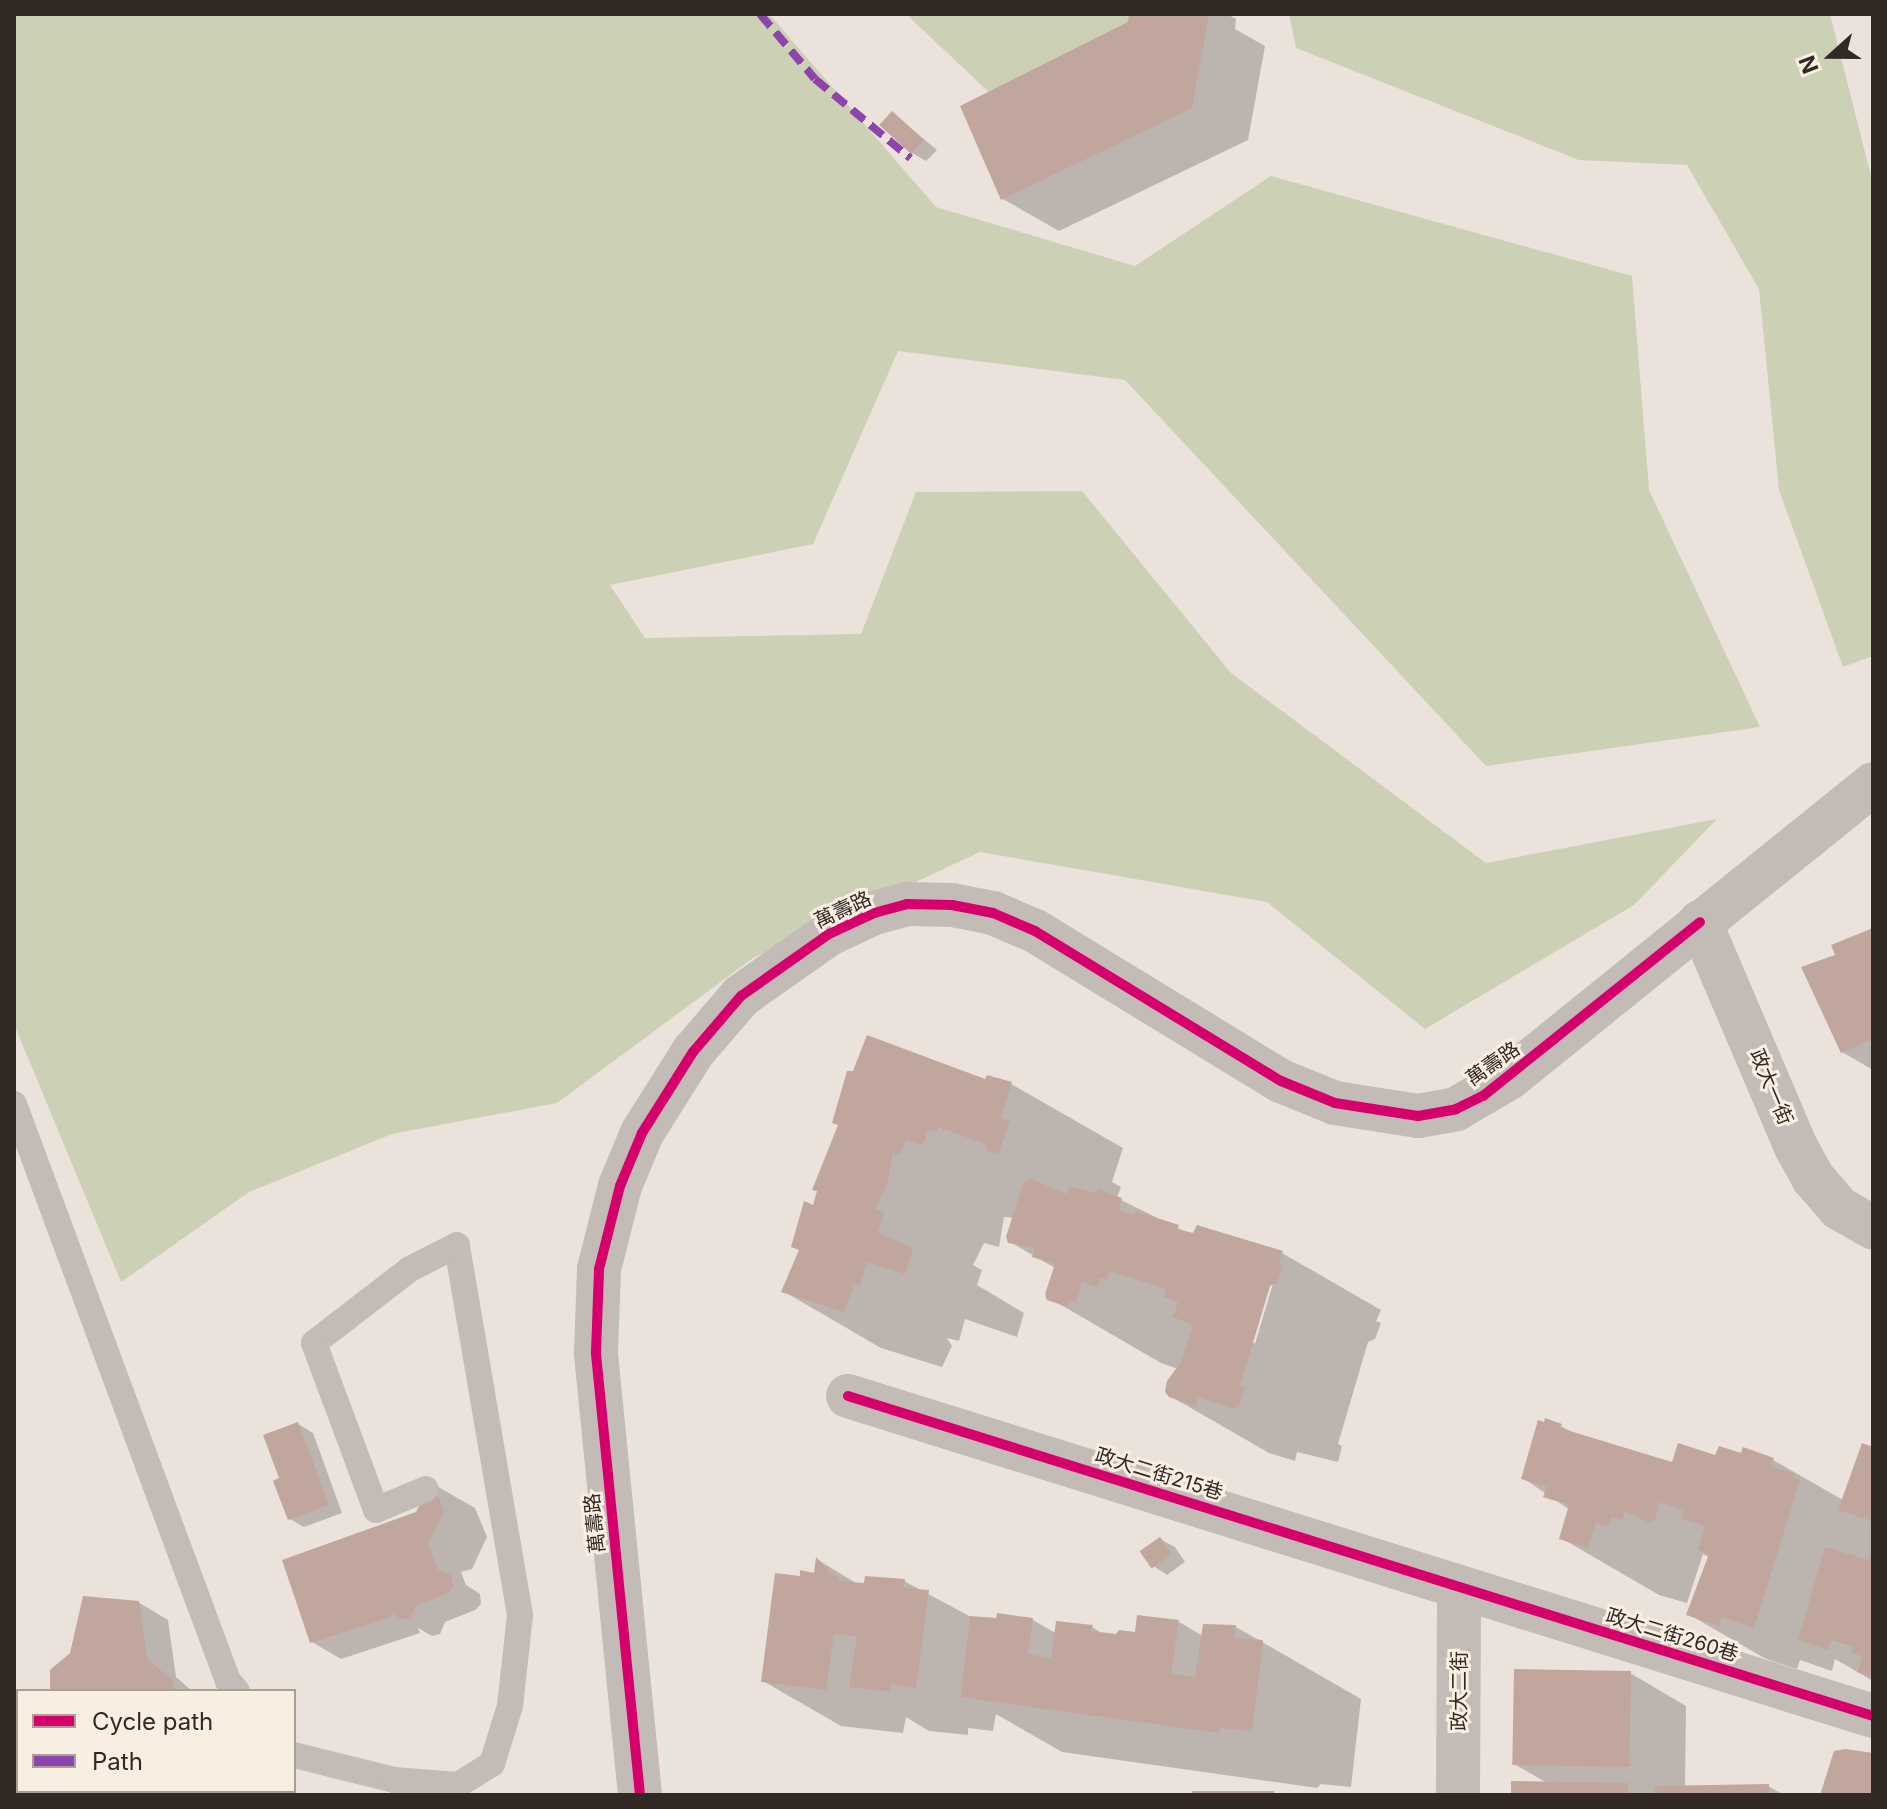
<!DOCTYPE html>
<html>
<head>
<meta charset="utf-8">
<style>
  body { margin:0 }
  #map { position:relative; width:1887px; height:1809px; overflow:hidden; background:#ebe3db; font-family:Inter,"Noto Sans TC",sans-serif }
  div>[style] { position:absolute }
  [style*='--x'] { left:calc(var(--x)*1px); top:calc(var(--y)*1px); width:calc(var(--w)*1px); rotate:calc(var(--a)*1deg) }
  .green>* { inset:0; background:#ccd0b4 }
  .shadow>* { inset:0; background:#0003; transform-origin:0 0 }
  .building>* { inset:0; background:#c0a69c; transform-origin:0 0 }
  .service>* { height:26px; margin:-13px; padding:0 13px; transform-origin:13px; border-radius:13px; background:#c3bcb6 }
  .minor>* { height:44px; margin:-22px; padding:0 22px; transform-origin:22px; border-radius:22px; background:#c3bcb6 }
  .tertiary>* { height:44px; margin:-22px; padding:0 22px; transform-origin:22px; border-radius:22px; background:#c3bcb6 }
  .quiet>* { height:8px; margin-top:-4px; transform-origin:0; background:repeating-linear-gradient(90deg,#8e44ad 0 16px,transparent 0 24px) }
  .cycleway>* { height:10px; margin:-5px; padding:0 5px; transform-origin:5px; border-radius:5px; background:#d6006c }
  span { translate:-50% -50%; white-space:nowrap; text-align:center; line-height:1.15; -webkit-text-stroke:6px #f9eee2; paint-order:stroke }
  .street-label { font-size:20px; color:#332924 }
  .frame { position:absolute; inset:0; border:16px solid #332924; pointer-events:none }
  .legend { position:absolute; left:16px; top:1689px; width:280px; height:104px; box-sizing:border-box; background:#f9eee2; border:2px solid #aa9f96; margin:0; padding:10px 14px; list-style:none; font-size:24px; color:#332924 }
  .legend li { display:flex; align-items:center; gap:16px; height:40px }
  .legend b { width:40px; border:2px solid #aa9f96 }
  .north { position:absolute; left:1791px; top:16px; width:80px; height:80px; -webkit-text-stroke:6px #f9eee2; paint-order:stroke; rotate:249deg; font-size:22px; font-weight:700; line-height:32px; text-align:center; color:#332924 }
  .north::after { content:''; display:block; margin:auto; width:28px; height:36px; background:#332924; clip-path:polygon(50% 0,100% 100%,50% 72%,0 100%) }
</style>
</head>
<body>
<div id="map">
  <div class="green">
    <i style="clip-path:polygon(14px 14px,769px 14px,936px 207px,1135px 266px,1271px 176px,1632px 276px,1649px 490px,1760px 727px,1486px 766px,1125px 380px,898px 351px,813px 544px,610px 585px,645px 638px,861px 634px,916px 492px,1082px 491px,1231px 673px,1486px 863px,1717px 819px,1634px 905px,1425px 1029px,1267px 902px,980px 852px,753px 958px,557px 1103px,392px 1134px,249px 1192px,121px 1282px,14px 1024px)"></i>
    <i style="clip-path:polygon(906px 14px,1169px 14px,1183px 95px,1116px 145px,1029px 130px)"></i>
    <i style="clip-path:polygon(1289px 14px,1830px 14px,1873px 184px,1873px 656px,1843px 667px,1779px 490px,1759px 289px,1687px 165px,1579px 160px,1296px 48px)"></i>
  </div>
  <div class="shadow">
    <i style="clip-path:polygon(1131px 14px,1227px 14px,1236px 19px,1235px 29px,1265px 46px,1248px 140px,1059px 231px,1003px 199px,1130px 23px)"></i>
    <i style="clip-path:polygon(892px 113px,937px 150px,926px 161px,912px 153px)"></i>
    <i style="clip-path:polygon(1873px 930px,1873px 1070px,1842px 1052px,1838px 956px)"></i>
    <i style="clip-path:polygon(evenodd,986px 1081px,1011px 1084px,1123px 1148px,1112px 1182px,1121px 1187px,1117px 1197px,1121px 1200px,1194px 1236px,1198px 1228px,1282px 1253px,1381px 1310px,1376px 1321px,1381px 1323px,1375px 1339px,1368px 1342px,1338px 1444px,1342px 1446px,1338px 1462px,1297px 1452px,1295px 1461px,1269px 1453px,1170px 1396px,1178px 1369px,1161px 1363px,1049px 1298px,1055px 1268px,1010px 1242px,1014px 1218px,1004px 1217px,999px 1247px,984px 1243px,973px 1265px,982px 1270px,977px 1285px,1024px 1313px,1017px 1337px,965px 1319px,959px 1341px,947px 1338px,952px 1346px,942px 1367px,881px 1348px,783px 1291px,801px 1251px,819px 1192px,986px 1081px,1271px 1276px,1275px 1277px,1255px 1344px,1252px 1341px,1271px 1276px)"></i>
    <i style="clip-path:polygon(298px 1424px,313px 1433px,342px 1513px,304px 1527px,290px 1519px,281px 1479px)"></i>
    <i style="clip-path:polygon(1561px 1426px,1577px 1435px,1674px 1464px,1743px 1455px,1773px 1460px,1843px 1500px,1873px 1449px,1873px 1681px,1835px 1659px,1832px 1671px,1800px 1660px,1797px 1669px,1766px 1659px,1688px 1614px,1709px 1557px,1703px 1554px,1687px 1603px,1659px 1595px,1561px 1538px,1570px 1510px,1523px 1478px)"></i>
    <i style="clip-path:polygon(433px 1484px,475px 1508px,487px 1537px,472px 1569px,461px 1572px,466px 1585px,480px 1594px,481px 1604px,475px 1610px,445px 1622px,440px 1634px,432px 1636px,418px 1628px,420px 1633px,341px 1659px,312px 1642px,416px 1514px)"></i>
    <i style="clip-path:polygon(1160px 1539px,1175px 1547px,1185px 1562px,1167px 1575px,1153px 1566px)"></i>
    <i style="clip-path:polygon(818px 1560px,861px 1586px,904px 1581px,973px 1618px,1033px 1620px,1057px 1634px,1058px 1623px,1092px 1627px,1105px 1635px,1137px 1635px,1179px 1622px,1203px 1636px,1236px 1627px,1361px 1699px,1351px 1787px,1321px 1784px,1317px 1788px,1062px 1752px,996px 1714px,993px 1731px,968px 1728px,968px 1735px,929px 1731px,906px 1717px,903px 1733px,841px 1726px,763px 1681px,802px 1578px,816px 1575px)"></i>
    <i style="clip-path:polygon(138px 1602px,168px 1620px,176px 1677px,192px 1691px,52px 1691px)"></i>
    <i style="clip-path:polygon(1630px 1673px,1686px 1706px,1685px 1788px,1768px 1786px,1784px 1795px,1513px 1795px,1549px 1784px,1514px 1764px)"></i>
    <i style="left:50px;top:1791px;width:147px;height:4px"></i>
  </div>
  <div class="building">
    <i style="clip-path:polygon(1129px 14px,1209px 14px,1192px 108px,1001px 200px,960px 106px,1128px 22px)"></i>
    <i style="left:892px;top:111px;width:43px;height:19px;rotate:42deg"></i>
    <i style="clip-path:polygon(1873px 928px,1873px 1039px,1841px 1053px,1801px 967px,1835px 955px,1831px 945px)"></i>
    <i style="clip-path:polygon(867px 1035px,985px 1079px,987px 1075px,1012px 1082px,1001px 1118px,1010px 1121px,998px 1154px,988px 1151px,985px 1144px,938px 1127px,936px 1132px,928px 1130px,923px 1145px,906px 1140px,900px 1155px,893px 1153px,887px 1184px,875px 1209px,884px 1212px,878px 1233px,913px 1248px,905px 1274px,867px 1262px,860px 1285px,851px 1283px,854px 1288px,843px 1312px,781px 1292px,799px 1250px,791px 1247px,804px 1201px,813px 1205px,817px 1191px,812px 1190px,838px 1125px,832px 1123px,847px 1071px,853px 1071px)"></i>
    <i style="clip-path:polygon(1029px 1178px,1066px 1194px,1070px 1186px,1096px 1193px,1098px 1189px,1122px 1198px,1119px 1210px,1134px 1215px,1135px 1211px,1179px 1225px,1177px 1229px,1193px 1233px,1197px 1225px,1283px 1251px,1279px 1263px,1283px 1265px,1277px 1283px,1270px 1286px,1240px 1386px,1245px 1388px,1239px 1406px,1234px 1409px,1198px 1397px,1196px 1406px,1169px 1397px,1165px 1392px,1167px 1381px,1181px 1362px,1193px 1325px,1173px 1317px,1178px 1302px,1164px 1297px,1166px 1289px,1110px 1271px,1107px 1280px,1100px 1278px,1099px 1287px,1082px 1282px,1076px 1303px,1070px 1301px,1068px 1307px,1047px 1300px,1045px 1294px,1055px 1264px,1032px 1257px,1035px 1248px,1008px 1243px,1006px 1237px,1024px 1180px,1028px 1182px)"></i>
    <i style="clip-path:polygon(1545px 1418px,1562px 1424px,1560px 1428px,1672px 1462px,1678px 1443px,1715px 1455px,1719px 1446px,1741px 1453px,1743px 1447px,1774px 1458px,1771px 1466px,1795px 1474px,1793px 1478px,1800px 1480px,1754px 1628px,1722px 1617px,1719px 1626px,1686px 1615px,1709px 1554px,1698px 1550px,1705px 1526px,1681px 1519px,1684px 1510px,1660px 1502px,1655px 1520px,1650px 1523px,1625px 1511px,1622px 1520px,1611px 1517px,1609px 1526px,1596px 1523px,1588px 1548px,1559px 1539px,1569px 1505px,1543px 1497px,1547px 1487px,1521px 1479px,1538px 1420px,1544px 1422px)"></i>
    <i style="clip-path:polygon(298px 1422px,329px 1505px,288px 1520px,273px 1481px,279px 1478px,263px 1435px)"></i>
    <i style="clip-path:polygon(1862px 1443px,1873px 1447px,1873px 1521px,1838px 1510px)"></i>
    <i style="clip-path:polygon(432px 1481px,444px 1511px,428px 1544px,438px 1570px,451px 1575px,453px 1587px,446px 1594px,416px 1606px,410px 1618px,401px 1620px,393px 1613px,391px 1617px,310px 1643px,282px 1560px,416px 1512px)"></i>
    <i style="left:1160px;top:1537px;width:21px;height:25px;rotate:55deg"></i>
    <i style="clip-path:polygon(1825px 1547px,1868px 1560px,1873px 1547px,1873px 1677px,1857px 1672px,1862px 1656px,1851px 1653px,1854px 1647px,1831px 1640px,1828px 1650px,1798px 1640px)"></i>
    <i style="clip-path:polygon(816px 1557px,833px 1575px,839px 1576px,838px 1581px,864px 1583px,865px 1576px,905px 1579px,904px 1588px,929px 1590px,916px 1688px,891px 1684px,890px 1692px,849px 1687px,857px 1636px,834px 1634px,826px 1690px,761px 1682px,775px 1573px,800px 1576px,800px 1570px,814px 1573px)"></i>
    <i style="clip-path:polygon(83px 1596px,139px 1601px,147px 1658px,173px 1681px,173px 1691px,50px 1691px,50px 1670px,70px 1653px)"></i>
    <i style="clip-path:polygon(997px 1613px,1033px 1618px,1028px 1654px,1051px 1658px,1056px 1621px,1093px 1625px,1091px 1631px,1116px 1634px,1119px 1630px,1135px 1632px,1137px 1615px,1179px 1620px,1171px 1674px,1195px 1677px,1203px 1624px,1236px 1625px,1234px 1638px,1263px 1640px,1252px 1731px,1221px 1728px,1218px 1733px,961px 1697px,970px 1616px,996px 1618px)"></i>
    <i style="left:1514px;top:1669px;width:117px;height:96px;rotate:1deg"></i>
    <i style="clip-path:polygon(1846px 1749px,1873px 1753px,1873px 1795px,1820px 1795px,1834px 1751px)"></i>
    <i style="clip-path:polygon(1511px 1781px,1628px 1783px,1628px 1795px,1511px 1795px)"></i>
    <i style="clip-path:polygon(1769px 1784px,1769px 1795px,1654px 1795px,1655px 1786px)"></i>
    <i style="left:48px;top:1791px;width:119px;height:4px"></i>
    <i style="left:1192px;top:1791px;width:82px;height:4px"></i>
  </div>
  <div class="service">
    <i style="--x:14;--y:1104;--w:615;--a:69.65"></i>
    <i style="--x:228;--y:1681;--w:13;--a:48"></i>
    <i style="--x:294;--y:1755;--w:103;--a:14"></i>
    <i style="--x:394;--y:1780;--w:64;--a:4.5"></i>
    <i style="--x:458;--y:1785;--w:40;--a:-32"></i>
    <i style="--x:492;--y:1764;--w:61;--a:-72.8"></i>
    <i style="--x:510;--y:1706;--w:92;--a:-83.7"></i>
    <i style="--x:520;--y:1615;--w:375;--a:-99.7"></i>
    <i style="--x:457;--y:1245;--w:53;--a:152.9"></i>
    <i style="--x:410;--y:1269;--w:121;--a:142.4"></i>
    <i style="--x:314;--y:1343;--w:178;--a:69.6"></i>
    <i style="--x:376;--y:1510;--w:54;--a:-22.8"></i>
  </div>
  <div class="minor">
    <i style="--x:1700;--y:922;--w:245;--a:66.9"></i>
    <i style="--x:1796;--y:1147;--w:35;--a:61"></i>
    <i style="--x:1813;--y:1178;--w:40;--a:49"></i>
    <i style="--x:1839;--y:1208;--w:39;--a:30"></i>
    <i style="--x:848;--y:1396;--w:1074;--a:17.34"></i>
    <i style="--x:1458;--y:1795;--w:208;--a:-89.7"></i>
  </div>
  <div class="tertiary">
    <i style="--x:640;--y:1795;--w:445;--a:-95.7"></i>
    <i style="--x:596;--y:1352;--w:83;--a:-87.9"></i>
    <i style="--x:599;--y:1269;--w:86;--a:-75.8"></i>
    <i style="--x:620;--y:1186;--w:57;--a:-67.5"></i>
    <i style="--x:642;--y:1133;--w:96;--a:-57.8"></i>
    <i style="--x:693;--y:1052;--w:74;--a:-49.4"></i>
    <i style="--x:741;--y:996;--w:108;--a:-35.2"></i>
    <i style="--x:829;--y:934;--w:50;--a:-25"></i>
    <i style="--x:874;--y:913;--w:34;--a:-15"></i>
    <i style="--x:907;--y:904;--w:45;--a:1.3"></i>
    <i style="--x:952;--y:905;--w:42;--a:11"></i>
    <i style="--x:993;--y:913;--w:46;--a:23.2"></i>
    <i style="--x:1035;--y:931;--w:288;--a:31.4"></i>
    <i style="--x:1281;--y:1081;--w:58;--a:22.2"></i>
    <i style="--x:1335;--y:1103;--w:84;--a:8.9"></i>
    <i style="--x:1418;--y:1116;--w:39;--a:-10"></i>
    <i style="--x:1456;--y:1109;--w:61;--a:-30.3"></i>
    <i style="--x:1509;--y:1078;--w:468;--a:-38.9"></i>
  </div>
  <div class="quiet">
    <i style="--x:760;--y:14;--w:85;--a:49.8"></i>
    <i style="--x:815;--y:79;--w:124;--a:39.7"></i>
  </div>
  <div class="cycleway">
    <i style="--x:848;--y:1396;--w:1074;--a:17.34"></i>
    <i style="--x:640;--y:1795;--w:445;--a:-95.7"></i>
    <i style="--x:596;--y:1352;--w:83;--a:-87.9"></i>
    <i style="--x:599;--y:1269;--w:86;--a:-75.8"></i>
    <i style="--x:620;--y:1186;--w:57;--a:-67.5"></i>
    <i style="--x:642;--y:1133;--w:96;--a:-57.8"></i>
    <i style="--x:693;--y:1052;--w:74;--a:-49.4"></i>
    <i style="--x:741;--y:996;--w:108;--a:-35.2"></i>
    <i style="--x:829;--y:934;--w:50;--a:-25"></i>
    <i style="--x:874;--y:913;--w:34;--a:-15"></i>
    <i style="--x:907;--y:904;--w:45;--a:1.3"></i>
    <i style="--x:952;--y:905;--w:42;--a:11"></i>
    <i style="--x:993;--y:913;--w:46;--a:23.2"></i>
    <i style="--x:1035;--y:931;--w:288;--a:31.4"></i>
    <i style="--x:1281;--y:1081;--w:58;--a:22.2"></i>
    <i style="--x:1335;--y:1103;--w:84;--a:8.9"></i>
    <i style="--x:1418;--y:1116;--w:39;--a:-10"></i>
    <i style="--x:1456;--y:1109;--w:30;--a:-26"></i>
    <i style="--x:1483;--y:1096;--w:278;--a:-38.7"></i>
  </div>
  <div class="street-label">
    <span style="left:843px;top:910px;rotate:-25deg">萬壽路</span>
    <span style="left:1493px;top:1064px;rotate:-35deg">萬壽路</span>
    <span style="left:1771px;top:1087px;rotate:67deg">政大一街</span>
    <span style="left:1159px;top:1474px;rotate:17deg">政大二街215巷</span>
    <span style="left:595px;top:1523px;rotate:-96deg">萬壽路</span>
    <span style="left:1672px;top:1635px;rotate:17deg">政大二街260巷</span>
    <span style="left:1459px;top:1691px;rotate:-90deg">政大二街</span>
  </div>
  <div class="frame"></div>
  <ul class="legend">
  <li><b style="height:10px;background:#d6006c"></b>Cycle path</li>
  <li><b style="height:10px;background:#8e44ad"></b>Path</li>
  </ul>
  <div class="north">N</div>
</div>
</body>
</html>
